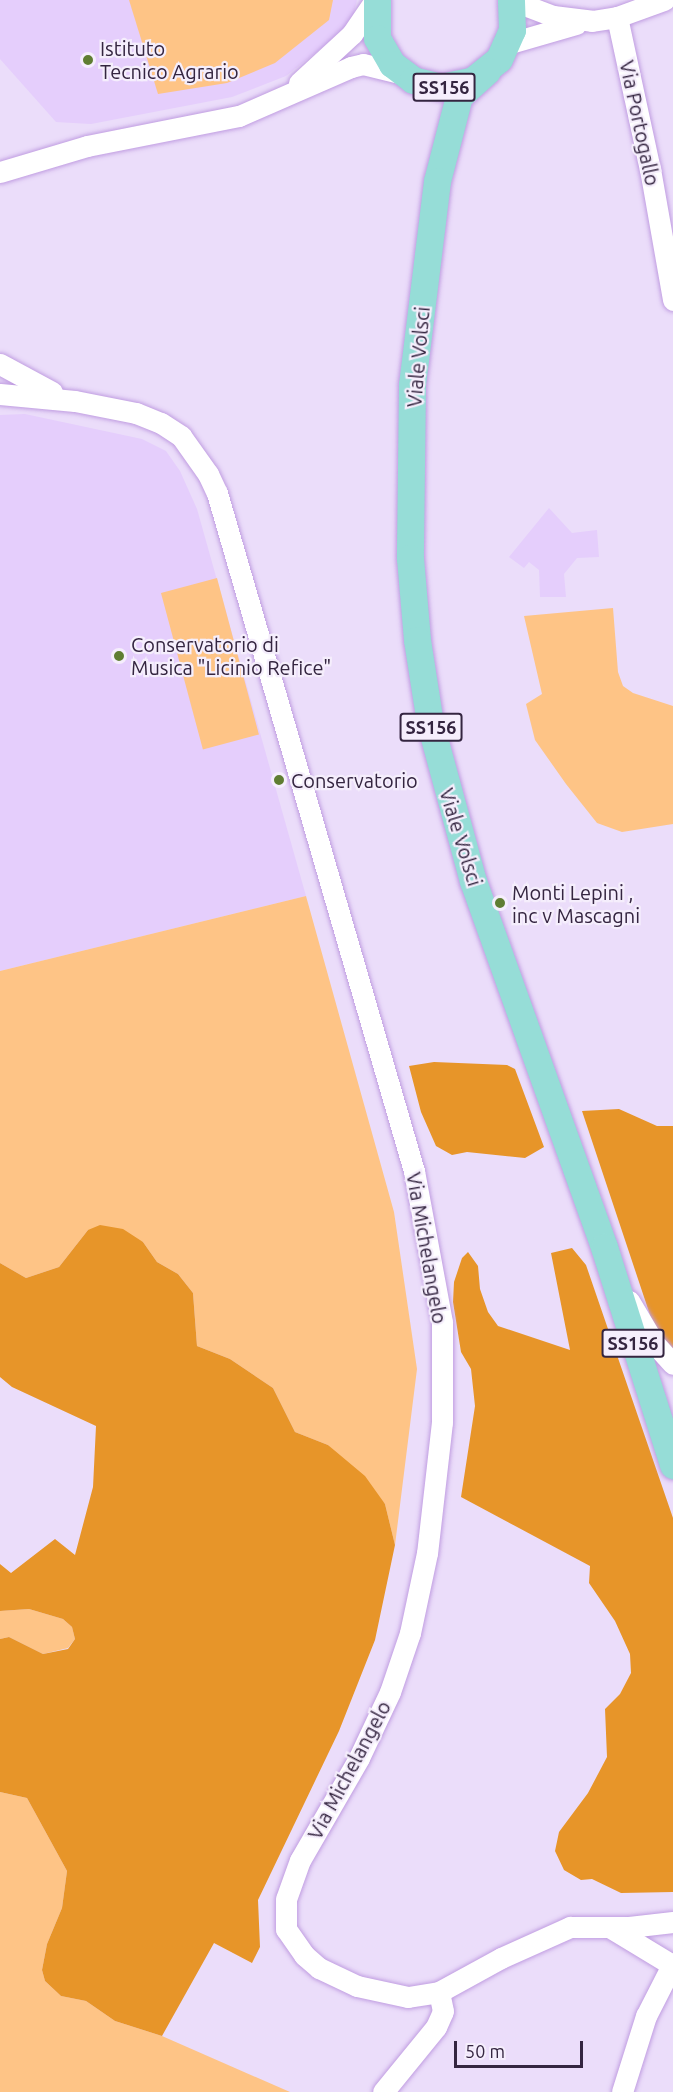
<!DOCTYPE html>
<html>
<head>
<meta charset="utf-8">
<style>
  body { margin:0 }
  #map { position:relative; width:673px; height:2092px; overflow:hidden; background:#ebddfa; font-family:Ubuntu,sans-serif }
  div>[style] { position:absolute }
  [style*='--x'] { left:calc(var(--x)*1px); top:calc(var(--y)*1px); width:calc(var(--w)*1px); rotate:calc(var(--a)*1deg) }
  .built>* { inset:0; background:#e5cefc }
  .green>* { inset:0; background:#fec486; transform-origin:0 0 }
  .forest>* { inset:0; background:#e79529 }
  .roads { filter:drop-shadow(0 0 2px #c09de1) drop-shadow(0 0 2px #c09de1) }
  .minor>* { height:21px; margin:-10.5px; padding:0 10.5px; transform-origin:10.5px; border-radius:10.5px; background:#fff }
  .major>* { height:27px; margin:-13.5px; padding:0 13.5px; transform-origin:13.5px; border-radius:13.5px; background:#96ddd7 }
  .dots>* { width:16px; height:16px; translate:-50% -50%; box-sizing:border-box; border:3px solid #f5eefc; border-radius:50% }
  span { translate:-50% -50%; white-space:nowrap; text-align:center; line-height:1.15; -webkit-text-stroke:4.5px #f5eefc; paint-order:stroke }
  .shield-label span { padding:2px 4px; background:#f5eefc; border:2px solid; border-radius:4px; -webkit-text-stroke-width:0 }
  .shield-label { font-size:18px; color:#342540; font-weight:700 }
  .poi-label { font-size:20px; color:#342540 }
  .left { translate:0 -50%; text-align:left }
  .street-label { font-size:20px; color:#342540 }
  .scale { position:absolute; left:454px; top:2041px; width:129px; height:27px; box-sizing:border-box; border:3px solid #342540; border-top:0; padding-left:8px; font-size:18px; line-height:21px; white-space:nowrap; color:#342540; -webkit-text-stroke:4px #f5eefc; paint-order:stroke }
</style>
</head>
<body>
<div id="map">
  <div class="built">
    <i style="clip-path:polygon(0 0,357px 0,353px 16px,339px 34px,286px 76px,232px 97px,91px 124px,56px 122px,0 59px)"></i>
    <i style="clip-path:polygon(25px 414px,142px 439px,166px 451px,180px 471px,197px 509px,306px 896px,0 971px,0 415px)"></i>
    <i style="clip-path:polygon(549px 508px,572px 533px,597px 530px,599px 557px,577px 558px,564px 574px,566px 597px,540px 597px,539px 570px,529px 562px,524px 568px,509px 557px)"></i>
  </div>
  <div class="green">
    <i style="clip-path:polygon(129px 0,333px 0,329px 20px,275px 63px,227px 83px,158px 94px)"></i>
    <i style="left:217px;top:578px;width:162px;height:58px;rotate:75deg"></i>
    <i style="clip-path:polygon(613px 608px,618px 672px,623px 686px,633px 693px,673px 706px,673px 824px,622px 832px,597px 823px,566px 784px,535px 740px,526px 704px,542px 694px,524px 616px)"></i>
    <i style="clip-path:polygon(306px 896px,394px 1212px,417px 1369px,395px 1545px,385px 1504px,328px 1445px,295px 1432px,273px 1388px,230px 1359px,197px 1346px,193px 1293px,178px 1274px,157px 1262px,143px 1242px,88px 1230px,59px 1267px,26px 1278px,0 1263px,0 971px)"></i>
    <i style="clip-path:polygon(29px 1609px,63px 1619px,72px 1627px,75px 1639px,68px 1648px,43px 1654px,9px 1637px,0 1639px,0 1611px)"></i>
    <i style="clip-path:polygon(0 1792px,27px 1798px,67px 1871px,62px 1908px,47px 1944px,42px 1970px,45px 1981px,61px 1996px,86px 2001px,115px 2021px,162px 2036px,290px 2092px,0 2092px)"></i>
  </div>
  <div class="forest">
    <i style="clip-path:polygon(434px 1062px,507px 1065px,515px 1069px,544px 1147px,525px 1158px,467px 1152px,452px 1155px,436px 1146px,421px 1112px,409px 1066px)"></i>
    <i style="clip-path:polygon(619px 1109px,657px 1126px,673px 1126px,673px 1355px,653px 1324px,582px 1111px)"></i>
    <i style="clip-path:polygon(100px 1225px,123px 1229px,143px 1242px,157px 1262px,178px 1274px,193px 1293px,197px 1346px,230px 1359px,273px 1388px,295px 1432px,328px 1445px,365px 1476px,385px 1504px,395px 1545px,375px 1640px,339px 1731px,258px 1900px,260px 1947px,252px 1963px,214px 1943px,162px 2036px,115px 2021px,86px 2001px,61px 1996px,45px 1981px,42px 1970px,47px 1944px,62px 1908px,67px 1871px,27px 1798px,0 1792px,0 1639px,9px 1637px,43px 1654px,68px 1649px,75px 1639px,72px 1627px,63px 1619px,29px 1609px,0 1611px,0 1564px,11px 1573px,55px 1539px,75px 1555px,93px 1487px,96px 1426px,12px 1387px,0 1377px,0 1263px,26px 1278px,59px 1267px,88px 1230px)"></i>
    <i style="clip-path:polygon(572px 1248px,586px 1265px,673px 1518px,673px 1892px,621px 1893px,592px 1879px,581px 1880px,564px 1870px,555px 1851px,559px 1832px,588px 1793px,607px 1757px,605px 1709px,620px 1694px,631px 1673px,630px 1654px,615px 1621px,589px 1583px,590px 1566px,461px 1497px,475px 1406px,471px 1369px,461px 1352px,453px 1302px,454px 1282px,462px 1258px,468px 1252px,478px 1266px,480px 1289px,488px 1312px,498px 1326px,570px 1350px,551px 1253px)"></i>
  </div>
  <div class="roads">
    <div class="minor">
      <i style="--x:511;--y:0;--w:45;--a:20.9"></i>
      <i style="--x:553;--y:16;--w:39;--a:7"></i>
      <i style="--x:592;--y:21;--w:25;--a:-9"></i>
      <i style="--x:617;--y:17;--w:50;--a:-19.9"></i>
      <i style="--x:617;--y:17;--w:156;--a:77.8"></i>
      <i style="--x:650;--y:169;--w:133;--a:80"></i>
      <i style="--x:507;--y:44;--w:72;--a:-16.2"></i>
      <i style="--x:299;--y:83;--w:72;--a:-42.8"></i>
      <i style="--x:352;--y:34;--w:41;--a:-55.9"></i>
      <i style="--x:0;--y:172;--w:91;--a:-16.6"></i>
      <i style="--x:87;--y:146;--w:155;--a:-11.2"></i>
      <i style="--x:239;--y:116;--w:122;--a:-23.6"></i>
      <i style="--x:351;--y:67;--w:12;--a:-14"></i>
      <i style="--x:363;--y:64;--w:41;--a:14"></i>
      <i style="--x:0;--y:364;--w:59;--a:28.3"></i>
      <i style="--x:0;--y:394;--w:75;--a:5.3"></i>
      <i style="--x:75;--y:401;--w:62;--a:11.1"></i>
      <i style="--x:136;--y:413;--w:27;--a:22"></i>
      <i style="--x:161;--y:423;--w:24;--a:33"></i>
      <i style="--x:181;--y:436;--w:47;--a:54.6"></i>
      <i style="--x:208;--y:474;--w:21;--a:65"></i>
      <i style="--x:217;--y:493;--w:706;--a:73.8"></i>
      <i style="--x:414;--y:1171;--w:154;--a:79.5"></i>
      <i style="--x:442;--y:1322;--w:100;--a:90"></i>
      <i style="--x:442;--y:1422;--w:132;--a:96.5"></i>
      <i style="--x:427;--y:1553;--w:82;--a:102"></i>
      <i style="--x:410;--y:1633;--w:62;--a:108.7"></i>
      <i style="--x:390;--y:1692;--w:73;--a:115.2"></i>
      <i style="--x:359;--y:1758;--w:118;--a:120"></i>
      <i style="--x:300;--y:1860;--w:41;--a:109.7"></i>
      <i style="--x:286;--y:1899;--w:30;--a:90"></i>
      <i style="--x:286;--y:1929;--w:32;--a:55"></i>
      <i style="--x:304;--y:1955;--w:20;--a:41"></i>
      <i style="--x:319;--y:1968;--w:42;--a:25.3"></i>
      <i style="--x:357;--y:1986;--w:52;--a:12.2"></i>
      <i style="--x:408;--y:1997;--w:31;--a:-9"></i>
      <i style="--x:439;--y:1992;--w:71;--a:-28.7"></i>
      <i style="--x:501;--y:1958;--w:76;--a:-24.2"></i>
      <i style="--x:570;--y:1927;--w:59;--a:0"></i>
      <i style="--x:629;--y:1927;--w:44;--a:-6.5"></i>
      <i style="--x:629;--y:1301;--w:49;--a:59.2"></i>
      <i style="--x:654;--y:1343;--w:28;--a:48"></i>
      <i style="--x:611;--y:1928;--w:71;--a:31.2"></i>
      <i style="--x:383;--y:2092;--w:84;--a:-50.8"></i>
      <i style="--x:436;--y:2027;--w:17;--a:-66"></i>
      <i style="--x:443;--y:2011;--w:19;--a:-102"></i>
      <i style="--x:622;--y:2092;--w:80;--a:-72.5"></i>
      <i style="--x:646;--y:2016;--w:59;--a:-63"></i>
    </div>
    <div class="major">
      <i style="--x:377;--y:0;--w:38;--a:90"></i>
      <i style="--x:377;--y:38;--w:30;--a:60"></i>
      <i style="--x:392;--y:64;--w:26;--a:37"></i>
      <i style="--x:413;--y:80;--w:29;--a:14"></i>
      <i style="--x:441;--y:87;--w:33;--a:-12"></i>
      <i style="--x:473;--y:80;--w:33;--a:-39"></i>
      <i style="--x:499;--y:59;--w:32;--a:-66"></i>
      <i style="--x:512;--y:30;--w:30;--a:-92"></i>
      <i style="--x:487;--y:71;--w:38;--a:138"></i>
      <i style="--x:459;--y:96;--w:88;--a:104.5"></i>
      <i style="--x:437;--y:181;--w:206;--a:97"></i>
      <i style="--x:412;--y:385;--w:173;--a:90.7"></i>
      <i style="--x:410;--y:558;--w:82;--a:85.1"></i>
      <i style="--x:417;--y:640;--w:84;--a:81.1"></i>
      <i style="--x:430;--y:723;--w:164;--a:74.8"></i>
      <i style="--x:473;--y:881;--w:389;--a:70.3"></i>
      <i style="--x:604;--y:1247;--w:229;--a:72.4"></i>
    </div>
  </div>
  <div class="dots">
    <i style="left:88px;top:60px;background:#5f7d32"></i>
    <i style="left:119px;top:656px;background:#5f7d32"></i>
    <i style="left:279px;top:780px;background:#5f7d32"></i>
    <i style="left:500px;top:903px;background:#5f7d32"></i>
  </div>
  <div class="shield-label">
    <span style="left:444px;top:87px">SS156</span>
    <span style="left:431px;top:727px">SS156</span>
    <span style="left:633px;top:1343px">SS156</span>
  </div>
  <div class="poi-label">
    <span class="left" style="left:100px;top:60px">Istituto<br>Tecnico Agrario</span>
    <span class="left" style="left:131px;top:656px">Conservatorio di<br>Musica "Licinio Refice"</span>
    <span class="left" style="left:291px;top:780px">Conservatorio</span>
    <span class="left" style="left:512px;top:904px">Monti Lepini ,<br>inc v Mascagni</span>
  </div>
  <div class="street-label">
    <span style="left:640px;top:123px;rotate:78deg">Via Portogallo</span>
    <span style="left:418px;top:357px;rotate:-85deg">Viale Volsci</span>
    <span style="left:461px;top:837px;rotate:73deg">Viale Volsci</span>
    <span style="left:427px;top:1248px;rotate:80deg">Via Michelangelo</span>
    <span style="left:349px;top:1770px;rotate:-62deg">Via Michelangelo</span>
  </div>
  <div class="scale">50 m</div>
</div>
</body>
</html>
